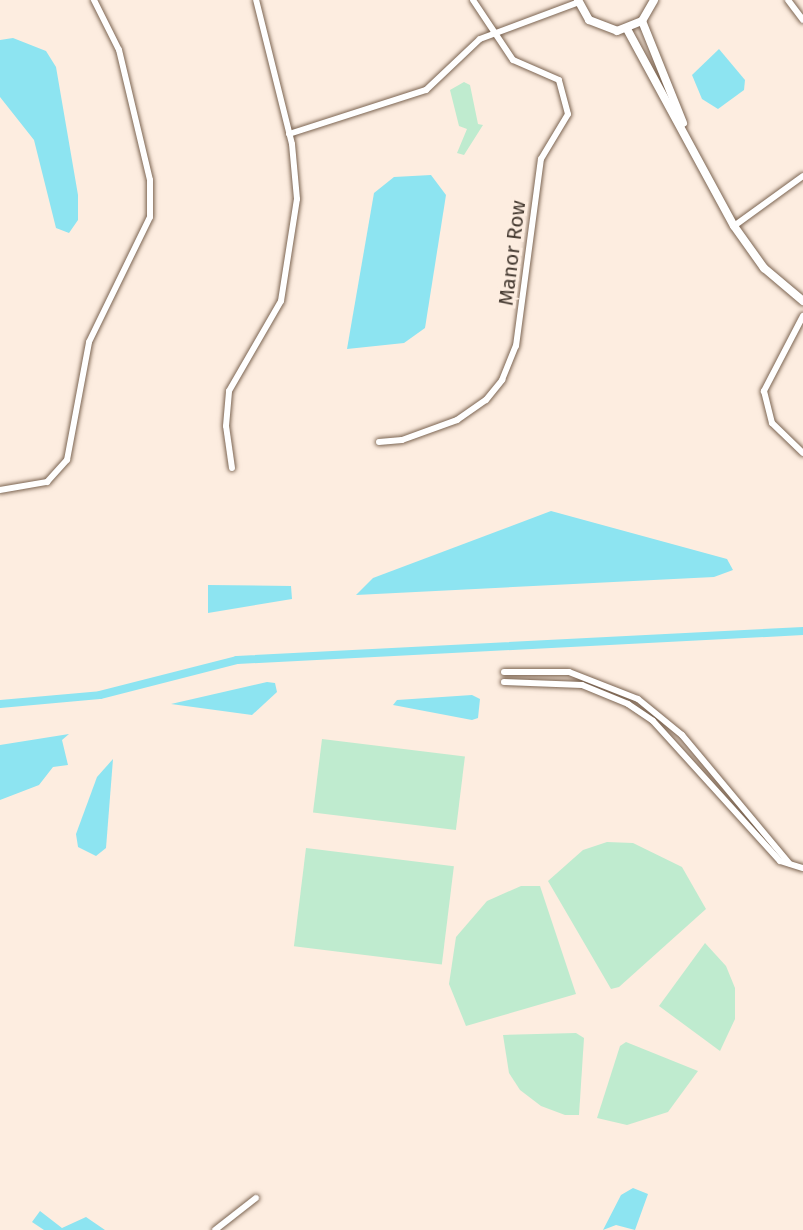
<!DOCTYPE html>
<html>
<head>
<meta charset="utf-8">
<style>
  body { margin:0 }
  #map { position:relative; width:803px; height:1230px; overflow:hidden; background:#fdede0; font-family:"Fira Sans",sans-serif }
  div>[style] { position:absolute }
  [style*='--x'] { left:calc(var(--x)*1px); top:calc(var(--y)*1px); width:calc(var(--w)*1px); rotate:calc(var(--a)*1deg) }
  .green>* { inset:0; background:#bfebcf; transform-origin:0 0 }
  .water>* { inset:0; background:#8de4f1 }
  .canal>* { height:8px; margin:-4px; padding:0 4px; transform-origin:4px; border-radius:4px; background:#8de4f1 }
  .roads { filter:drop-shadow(0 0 2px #7b6451) drop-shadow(0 0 2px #7b6451) }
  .minor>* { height:6px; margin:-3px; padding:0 3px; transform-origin:3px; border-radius:3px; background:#fff }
  .tertiary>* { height:8px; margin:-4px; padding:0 4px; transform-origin:4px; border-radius:4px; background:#fff }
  span { translate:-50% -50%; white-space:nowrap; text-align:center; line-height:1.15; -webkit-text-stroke:6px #fdede0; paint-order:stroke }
  .street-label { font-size:21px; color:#443930 }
</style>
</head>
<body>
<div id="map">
  <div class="green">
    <i style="clip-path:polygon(464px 82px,470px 85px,478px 124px,483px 125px,464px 155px,457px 153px,467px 129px,459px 126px,450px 90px)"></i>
    <i style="left:322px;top:739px;width:144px;height:74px;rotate:7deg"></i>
    <i style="clip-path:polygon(607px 842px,633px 843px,682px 867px,706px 909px,619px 987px,611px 989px,548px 881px,583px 850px)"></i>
    <i style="left:306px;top:848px;width:149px;height:99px;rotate:7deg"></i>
    <i style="clip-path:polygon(521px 886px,540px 886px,576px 994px,466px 1026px,449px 984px,456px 937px,487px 901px)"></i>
    <i style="clip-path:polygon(705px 943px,726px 966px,735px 988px,735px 1019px,720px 1051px,659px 1006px)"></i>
    <i style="clip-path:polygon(576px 1033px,584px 1038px,579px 1115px,565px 1115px,541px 1106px,520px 1090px,509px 1073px,503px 1035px)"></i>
    <i style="clip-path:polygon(626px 1042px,698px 1071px,668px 1112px,627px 1125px,597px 1118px,620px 1046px)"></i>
  </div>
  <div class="water">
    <i style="clip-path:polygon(13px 38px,46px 51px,56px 67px,78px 195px,78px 220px,69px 233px,56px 228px,34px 140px,0 97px,0 40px)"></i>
    <i style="clip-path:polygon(719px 49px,745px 80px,744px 90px,718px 109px,702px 99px,692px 75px)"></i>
    <i style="clip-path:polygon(431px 175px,446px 195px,425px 328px,404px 343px,347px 349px,374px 193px,394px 177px)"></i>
    <i style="clip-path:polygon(551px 511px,727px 559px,733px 570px,714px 577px,356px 595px,373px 578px)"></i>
    <i style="clip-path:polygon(208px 585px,291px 586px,292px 599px,208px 613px)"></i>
    <i style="clip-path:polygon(267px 682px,275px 683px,277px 692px,252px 715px,171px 704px)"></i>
    <i style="clip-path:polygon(472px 695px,480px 699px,478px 718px,472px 720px,393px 705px,397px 700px)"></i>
    <i style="clip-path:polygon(69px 734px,62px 740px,68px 765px,53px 767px,39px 785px,0 800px,0 745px)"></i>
    <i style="clip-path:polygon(113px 759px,106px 848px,96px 856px,78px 847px,76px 834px,97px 777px)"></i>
    <i style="clip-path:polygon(633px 1188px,648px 1194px,635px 1230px,616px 1225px,603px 1230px,621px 1195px)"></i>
    <i style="clip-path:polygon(40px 1211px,62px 1228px,86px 1217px,105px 1230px,44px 1230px,32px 1222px)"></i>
  </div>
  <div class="canal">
    <i style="--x:0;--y:704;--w:100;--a:-5.1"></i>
    <i style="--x:100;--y:695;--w:141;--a:-14.3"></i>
    <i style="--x:237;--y:660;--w:567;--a:-2.93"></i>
  </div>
  <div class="roads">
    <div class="minor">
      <i style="--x:788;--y:0;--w:25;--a:53"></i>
      <i style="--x:289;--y:134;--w:144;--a:-17.8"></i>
      <i style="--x:426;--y:90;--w:74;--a:-43.4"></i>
      <i style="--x:480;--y:39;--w:106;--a:-20.5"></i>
      <i style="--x:734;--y:226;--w:85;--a:-35.9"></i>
      <i style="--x:803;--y:316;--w:85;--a:117.5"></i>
      <i style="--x:764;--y:391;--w:33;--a:76"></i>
      <i style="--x:772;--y:423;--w:43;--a:44.1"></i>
      <i style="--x:379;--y:442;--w:23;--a:-5"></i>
      <i style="--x:402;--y:440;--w:59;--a:-20"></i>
      <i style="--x:457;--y:420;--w:35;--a:-35"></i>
      <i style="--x:486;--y:400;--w:26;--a:-51"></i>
      <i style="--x:502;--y:380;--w:37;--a:-68"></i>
      <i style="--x:516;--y:346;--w:189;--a:-82.4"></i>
      <i style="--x:541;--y:159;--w:52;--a:-59"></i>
      <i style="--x:568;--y:114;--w:35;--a:-105"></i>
      <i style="--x:559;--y:80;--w:50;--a:-156.5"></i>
      <i style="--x:513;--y:60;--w:72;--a:-123.7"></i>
      <i style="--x:232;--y:468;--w:42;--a:-98.1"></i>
      <i style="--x:226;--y:426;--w:35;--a:-85"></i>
      <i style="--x:229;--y:391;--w:104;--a:-60"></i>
      <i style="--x:281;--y:301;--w:103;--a:-81.1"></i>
      <i style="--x:297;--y:199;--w:55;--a:-95.2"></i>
      <i style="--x:292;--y:144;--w:148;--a:-104"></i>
      <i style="--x:0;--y:490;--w:48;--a:-9.7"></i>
      <i style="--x:47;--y:482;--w:30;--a:-48"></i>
      <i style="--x:67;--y:460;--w:120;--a:-79.4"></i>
      <i style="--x:89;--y:342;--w:139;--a:-64"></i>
      <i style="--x:150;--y:217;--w:37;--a:-90"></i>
      <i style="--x:150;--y:180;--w:134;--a:-103.4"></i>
      <i style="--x:119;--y:50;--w:56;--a:-116.6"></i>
      <i style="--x:504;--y:672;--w:65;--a:0"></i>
      <i style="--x:569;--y:672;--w:74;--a:21.4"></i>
      <i style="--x:638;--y:699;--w:57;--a:39.3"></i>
      <i style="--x:682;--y:735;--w:167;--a:50.1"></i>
      <i style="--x:504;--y:682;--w:78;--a:2.2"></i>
      <i style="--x:582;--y:685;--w:50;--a:22.4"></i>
      <i style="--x:628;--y:704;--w:30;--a:34"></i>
      <i style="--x:653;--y:721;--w:189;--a:47.8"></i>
      <i style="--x:780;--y:861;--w:24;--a:17"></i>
      <i style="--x:215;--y:1230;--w:52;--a:-38"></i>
    </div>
    <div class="tertiary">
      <i style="--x:578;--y:0;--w:23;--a:61"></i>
      <i style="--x:589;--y:20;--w:30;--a:21"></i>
      <i style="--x:617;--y:31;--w:27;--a:-22"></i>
      <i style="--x:642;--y:21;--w:24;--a:-60"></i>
      <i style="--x:642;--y:21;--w:110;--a:68.1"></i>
      <i style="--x:627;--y:29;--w:224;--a:61.5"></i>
      <i style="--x:734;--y:226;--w:52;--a:54.5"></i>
      <i style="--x:764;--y:268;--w:51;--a:40.2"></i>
    </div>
  </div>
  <div class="street-label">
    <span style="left:512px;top:253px;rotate:-83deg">Manor Row</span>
  </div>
</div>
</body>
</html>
